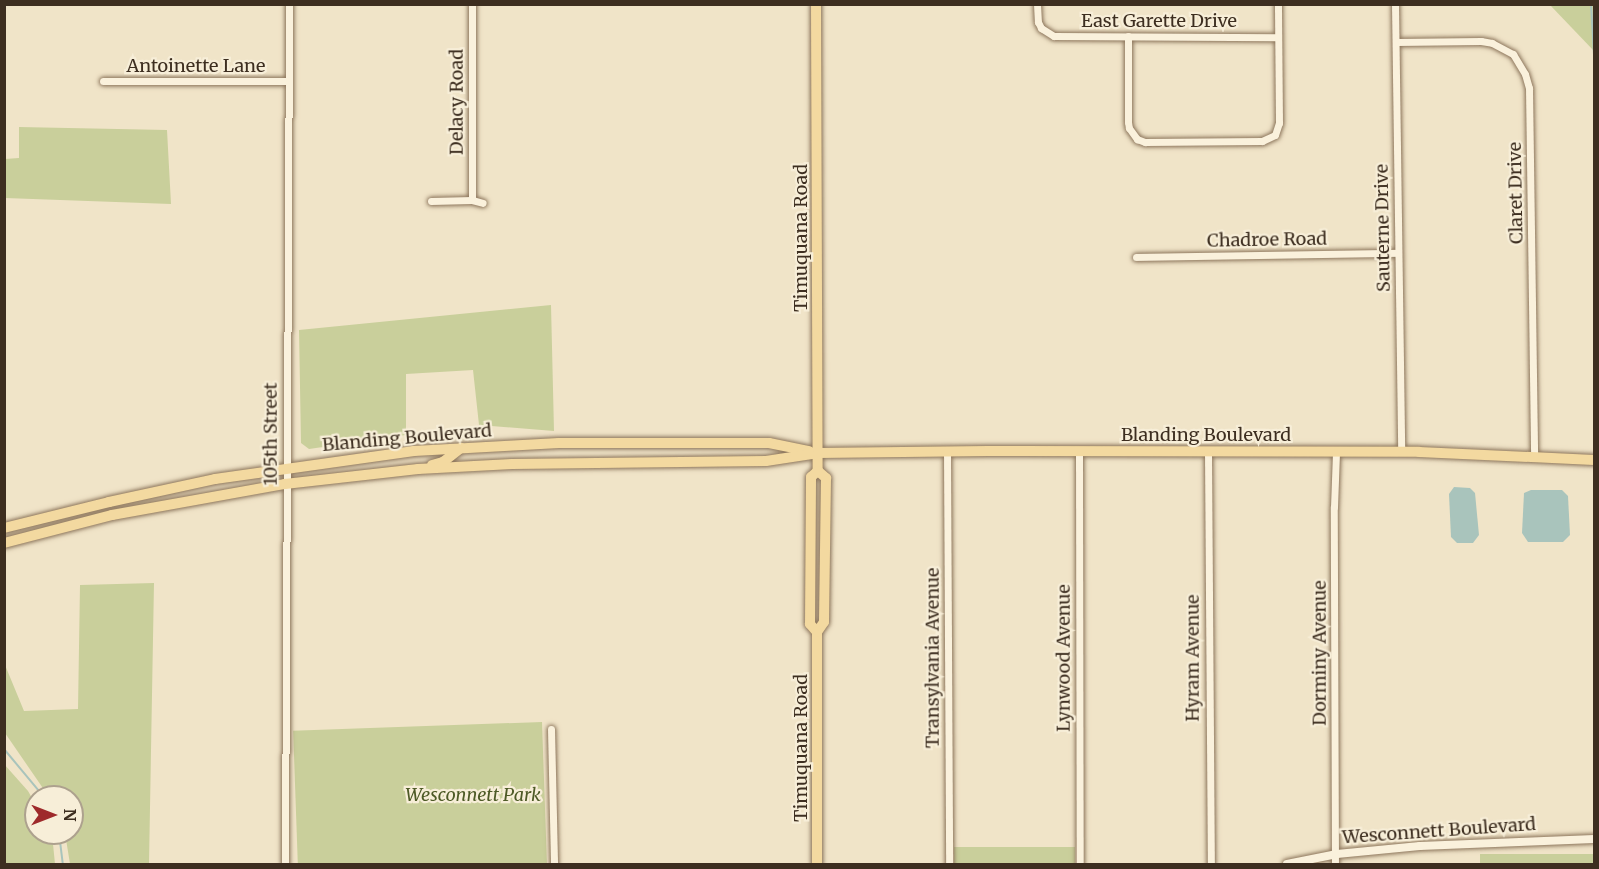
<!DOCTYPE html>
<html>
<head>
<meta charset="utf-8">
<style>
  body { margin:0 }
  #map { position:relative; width:1599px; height:869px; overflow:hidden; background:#f0e4c8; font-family:Merriweather,serif }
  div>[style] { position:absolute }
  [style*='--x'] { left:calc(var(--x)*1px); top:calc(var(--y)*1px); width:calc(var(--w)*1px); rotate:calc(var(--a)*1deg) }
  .green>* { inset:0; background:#c9cf9b; transform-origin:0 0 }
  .water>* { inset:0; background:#a9c4bc }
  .stream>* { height:2px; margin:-1px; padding:0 1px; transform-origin:1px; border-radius:1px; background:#a9c4bc }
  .roads { filter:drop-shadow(0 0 2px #8d765c) drop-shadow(0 0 2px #8d765c) }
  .minor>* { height:7px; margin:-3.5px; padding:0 3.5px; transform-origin:3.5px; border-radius:3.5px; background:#faf1dc }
  .tertiary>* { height:8px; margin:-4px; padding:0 4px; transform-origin:4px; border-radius:4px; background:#faf1dc }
  .primary>* { height:10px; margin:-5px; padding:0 5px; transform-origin:5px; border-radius:5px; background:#f3d9a0 }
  span { translate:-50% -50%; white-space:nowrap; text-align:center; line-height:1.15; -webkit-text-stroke:4.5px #f7eed8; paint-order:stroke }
  .street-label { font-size:18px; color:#3d2e20 }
  .park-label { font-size:18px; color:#4d5a26; font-style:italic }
  .frame { position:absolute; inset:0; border:6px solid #3d2e20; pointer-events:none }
  .north { position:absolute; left:24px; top:785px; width:60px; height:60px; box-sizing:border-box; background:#f7eed8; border:2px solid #ada18e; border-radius:50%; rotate:90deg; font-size:16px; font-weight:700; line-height:24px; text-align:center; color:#3d2e20 }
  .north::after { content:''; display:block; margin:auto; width:21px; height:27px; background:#9e2a2b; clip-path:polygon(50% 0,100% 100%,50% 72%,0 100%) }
</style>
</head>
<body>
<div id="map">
  <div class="green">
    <i style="clip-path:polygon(1550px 5px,1594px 5px,1594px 51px)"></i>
    <i style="clip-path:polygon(19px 127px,167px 130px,171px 204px,5px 198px,5px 159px,19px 158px)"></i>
    <i style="clip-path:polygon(551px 305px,554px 431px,479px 425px,473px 370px,406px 374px,406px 435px,309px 449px,301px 443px,299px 330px)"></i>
    <i style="clip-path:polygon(154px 583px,149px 864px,70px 864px,65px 833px,72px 833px,72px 797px,49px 797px,5px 733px,5px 665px,24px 711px,78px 709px,80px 585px)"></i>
    <i style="left:542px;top:722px;width:142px;height:249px;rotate:88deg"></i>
    <i style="clip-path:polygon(4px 764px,28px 791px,36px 805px,36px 833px,52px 834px,55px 864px,5px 864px)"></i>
    <i style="left:954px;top:847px;width:121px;height:17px"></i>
    <i style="left:1480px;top:854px;width:114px;height:10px"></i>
  </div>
  <div class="water">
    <i style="clip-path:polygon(1454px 487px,1470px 488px,1475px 493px,1479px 535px,1473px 543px,1457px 543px,1451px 537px,1449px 494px)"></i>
    <i style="clip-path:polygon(1531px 490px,1562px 490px,1568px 496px,1570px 535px,1563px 542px,1528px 542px,1522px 533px,1524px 493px)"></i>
  </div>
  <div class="stream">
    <i style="--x:1591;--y:4;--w:50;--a:86.6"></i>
    <i style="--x:4;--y:749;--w:62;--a:50.2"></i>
    <i style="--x:59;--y:833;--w:31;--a:83"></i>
  </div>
  <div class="roads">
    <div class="minor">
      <i style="--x:472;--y:4;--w:196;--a:90"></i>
      <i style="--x:1037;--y:4;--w:18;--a:87"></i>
      <i style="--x:1038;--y:22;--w:7;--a:63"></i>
      <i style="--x:1041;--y:28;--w:15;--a:32"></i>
      <i style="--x:1054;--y:36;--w:224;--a:0.3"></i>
      <i style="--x:1395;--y:4;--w:448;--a:89.2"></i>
      <i style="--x:1128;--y:36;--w:86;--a:90"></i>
      <i style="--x:1128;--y:122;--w:6;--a:81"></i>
      <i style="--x:1129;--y:128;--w:14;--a:54"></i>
      <i style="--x:1137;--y:139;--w:9;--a:21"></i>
      <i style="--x:1145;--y:142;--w:117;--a:-0.5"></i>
      <i style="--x:1262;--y:141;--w:14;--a:-25"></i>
      <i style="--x:1275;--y:135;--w:13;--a:-72"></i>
      <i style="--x:1279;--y:123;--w:119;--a:-90.5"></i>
      <i style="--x:1396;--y:42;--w:85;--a:-0.7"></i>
      <i style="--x:1481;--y:41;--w:11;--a:10"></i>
      <i style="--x:1492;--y:43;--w:24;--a:28"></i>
      <i style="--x:1513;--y:54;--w:23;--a:59"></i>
      <i style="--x:1525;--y:74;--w:15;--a:74"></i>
      <i style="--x:1529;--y:88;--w:368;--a:89.2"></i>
      <i style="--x:103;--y:81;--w:186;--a:0"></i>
      <i style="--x:431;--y:201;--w:41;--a:-1.4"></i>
      <i style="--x:472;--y:200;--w:11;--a:15"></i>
      <i style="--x:1136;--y:257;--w:262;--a:-0.9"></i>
      <i style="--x:947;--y:451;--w:413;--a:89.7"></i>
      <i style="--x:1079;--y:452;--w:412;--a:89.9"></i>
      <i style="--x:1208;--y:452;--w:412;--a:89.6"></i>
      <i style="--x:551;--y:729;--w:135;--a:88.7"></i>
      <i style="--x:285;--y:864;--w:860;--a:-89.73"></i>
      <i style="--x:1335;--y:864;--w:357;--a:-90.2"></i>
      <i style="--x:1334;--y:507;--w:55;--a:-87.9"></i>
    </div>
    <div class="tertiary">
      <i style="--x:1287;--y:864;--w:51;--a:-11.3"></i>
      <i style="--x:1337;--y:854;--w:83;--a:-5.5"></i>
      <i style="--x:1420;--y:846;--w:174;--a:-2.3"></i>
    </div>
    <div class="primary">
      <i style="--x:816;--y:4;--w:467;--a:89.8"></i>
      <i style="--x:818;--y:471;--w:11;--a:41"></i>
      <i style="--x:826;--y:478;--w:144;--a:90.8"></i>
      <i style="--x:824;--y:622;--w:12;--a:125"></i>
      <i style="--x:817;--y:632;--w:232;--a:90"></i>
      <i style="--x:432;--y:465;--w:11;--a:-15"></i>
      <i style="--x:443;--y:462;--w:23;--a:-38"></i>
      <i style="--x:4;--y:528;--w:108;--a:-13.9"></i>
      <i style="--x:109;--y:502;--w:108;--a:-12.2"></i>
      <i style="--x:215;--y:479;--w:201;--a:-8"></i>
      <i style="--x:414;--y:451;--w:145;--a:-3.2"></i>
      <i style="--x:559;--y:443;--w:210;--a:0"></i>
      <i style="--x:769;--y:443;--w:41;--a:11.3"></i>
      <i style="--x:4;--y:543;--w:112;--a:-14.5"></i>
      <i style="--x:112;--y:515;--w:176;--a:-10.2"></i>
      <i style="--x:285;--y:484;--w:134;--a:-6.4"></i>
      <i style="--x:418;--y:469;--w:94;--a:-3"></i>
      <i style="--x:512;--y:464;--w:254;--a:-0.7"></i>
      <i style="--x:766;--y:461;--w:53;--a:-8.7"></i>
      <i style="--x:818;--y:453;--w:170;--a:-0.7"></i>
      <i style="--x:988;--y:451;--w:431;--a:0.1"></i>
      <i style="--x:1419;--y:452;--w:175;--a:2.6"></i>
      <i style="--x:817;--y:632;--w:11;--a:-131"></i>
      <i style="--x:810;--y:624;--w:147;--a:-89.6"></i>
      <i style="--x:811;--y:477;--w:9;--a:-41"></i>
    </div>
  </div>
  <div class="street-label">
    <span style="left:1159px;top:21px">East Garette Drive</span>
    <span style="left:196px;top:66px">Antoinette Lane</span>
    <span style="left:457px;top:102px;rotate:-90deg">Delacy Road</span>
    <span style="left:1516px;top:193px;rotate:-91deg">Claret Drive</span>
    <span style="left:1383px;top:228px;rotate:-91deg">Sauterne Drive</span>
    <span style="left:801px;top:238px;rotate:-90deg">Timuquana Road</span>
    <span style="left:1267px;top:240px;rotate:-1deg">Chadroe Road</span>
    <span style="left:271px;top:434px;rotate:-90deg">105th Street</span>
    <span style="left:1206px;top:435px">Blanding Boulevard</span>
    <span style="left:407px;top:438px;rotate:-5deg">Blanding Boulevard</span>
    <span style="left:1320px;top:653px;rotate:-90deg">Dorminy Avenue</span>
    <span style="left:933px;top:658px;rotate:-90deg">Transylvania Avenue</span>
    <span style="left:1064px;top:658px;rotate:-90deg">Lynwood Avenue</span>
    <span style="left:1193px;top:658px;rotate:-90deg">Hyram Avenue</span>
    <span style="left:801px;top:748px;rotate:-90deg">Timuquana Road</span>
    <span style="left:1439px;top:831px;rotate:-4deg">Wesconnett Boulevard</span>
  </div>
  <div class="park-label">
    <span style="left:473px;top:795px">Wesconnett Park</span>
  </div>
  <div class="frame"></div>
  <div class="north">N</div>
</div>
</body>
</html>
